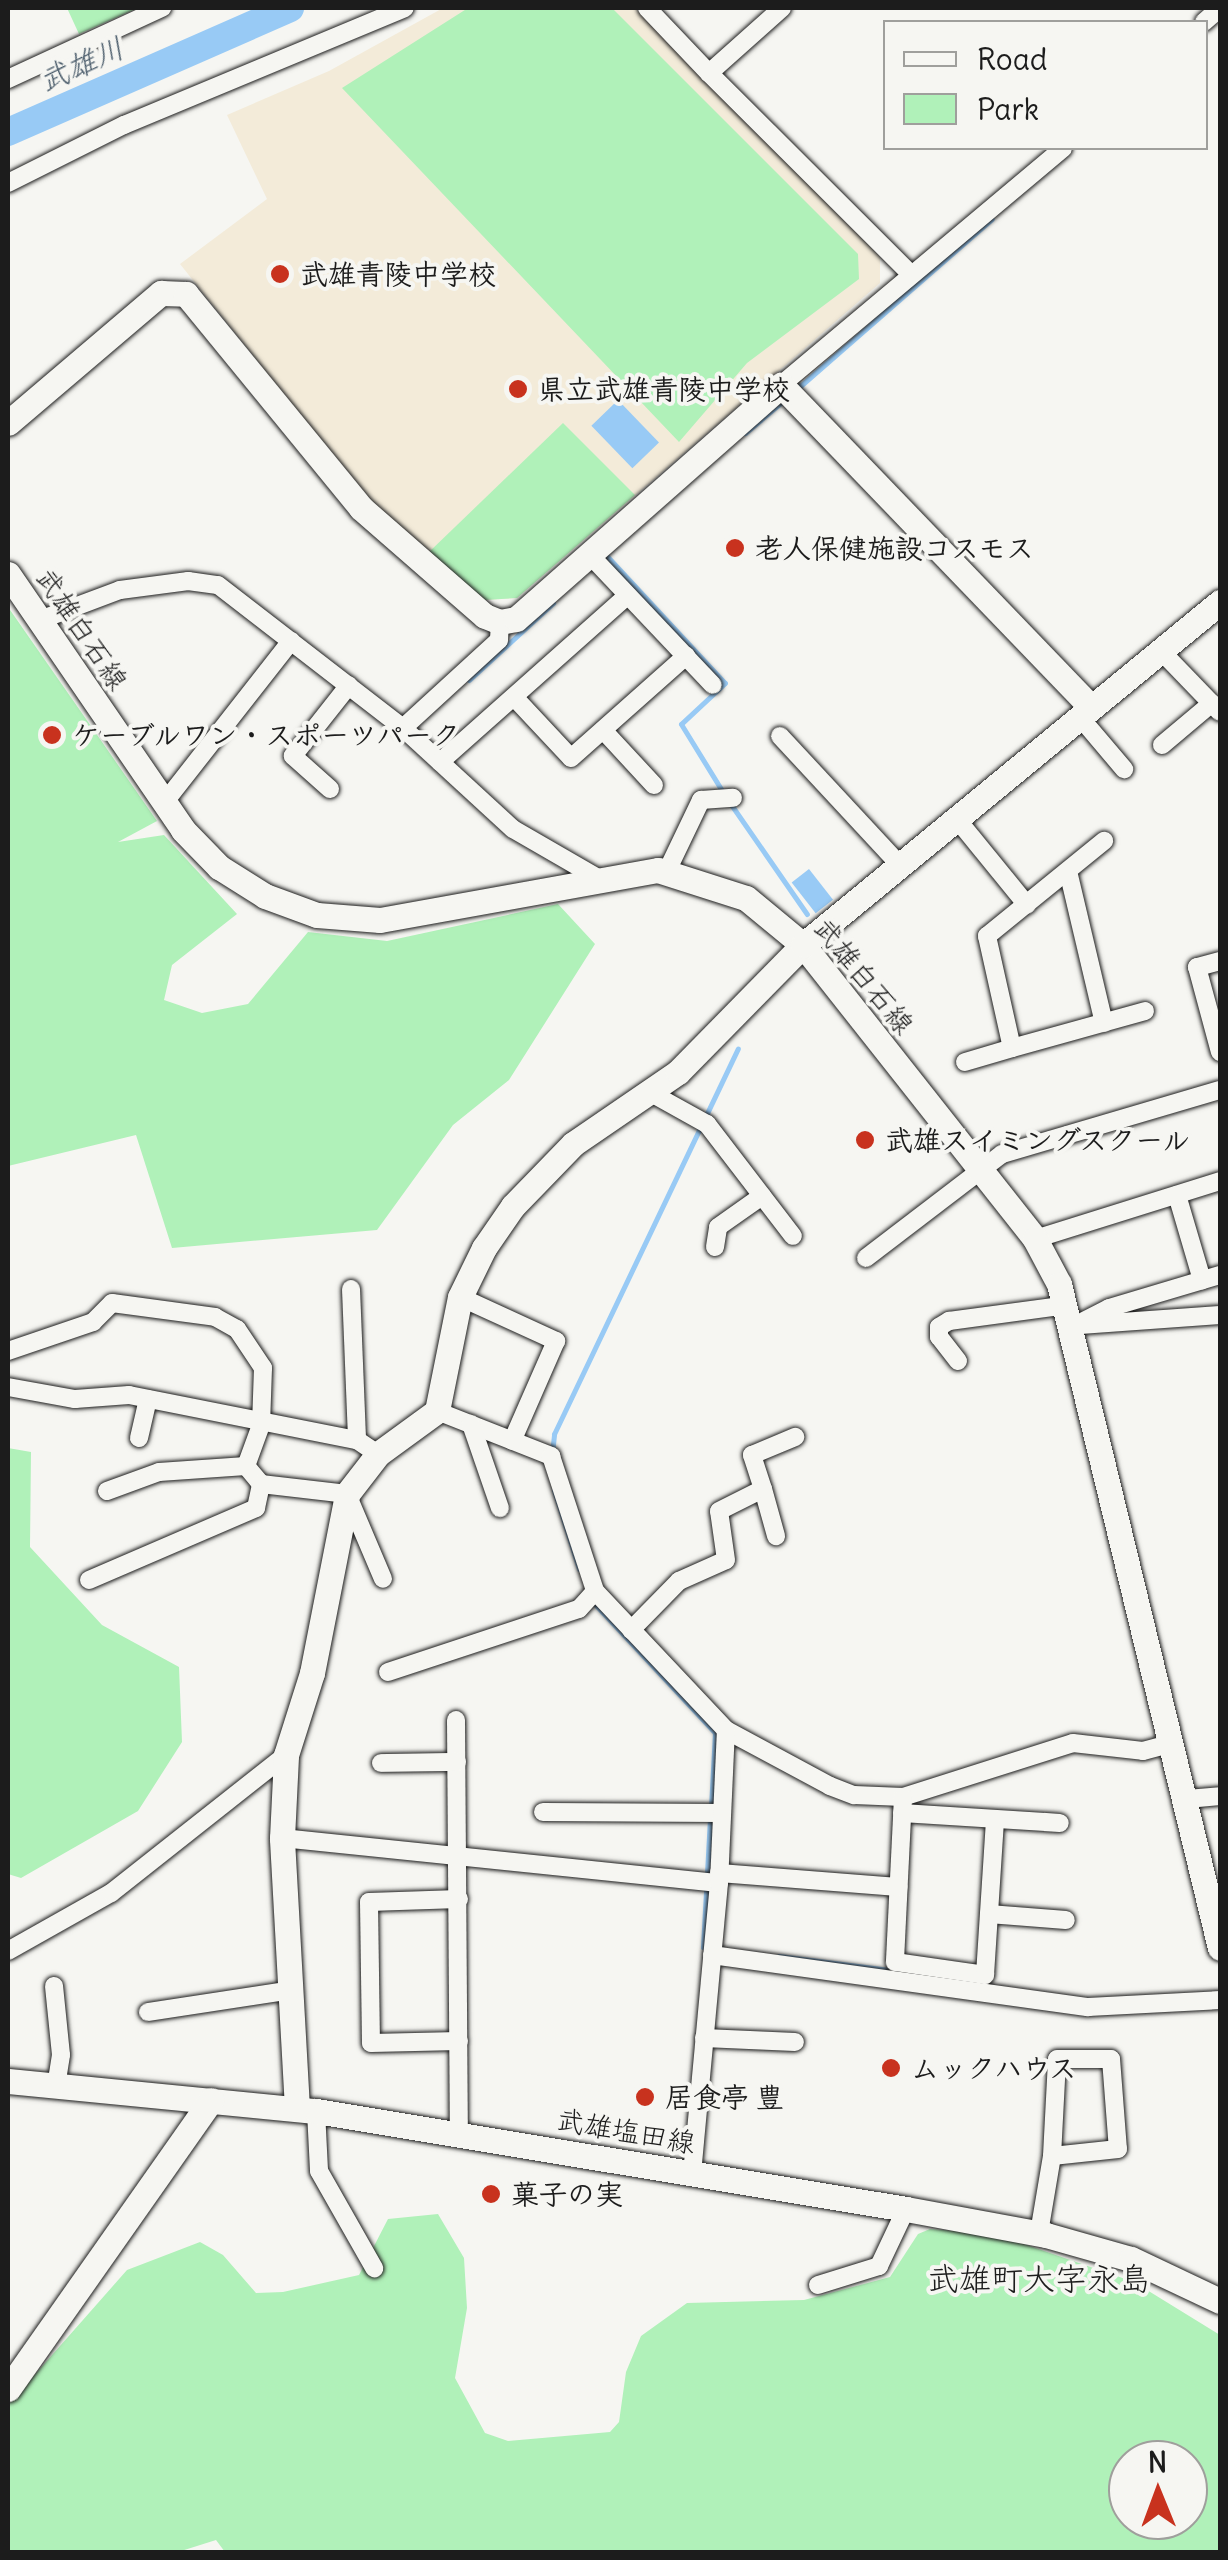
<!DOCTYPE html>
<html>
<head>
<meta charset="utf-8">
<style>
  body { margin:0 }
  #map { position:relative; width:1228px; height:2560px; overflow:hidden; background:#f6f6f2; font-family:Delius,"Klee One",sans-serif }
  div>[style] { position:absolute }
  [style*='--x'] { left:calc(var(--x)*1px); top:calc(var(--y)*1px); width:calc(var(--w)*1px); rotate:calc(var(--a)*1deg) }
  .built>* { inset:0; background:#f3ebd9 }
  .green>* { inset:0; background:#b0f1b9 }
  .water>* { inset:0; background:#98caf5; transform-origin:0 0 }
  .stream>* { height:5px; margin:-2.5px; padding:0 2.5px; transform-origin:2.5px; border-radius:2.5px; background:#98caf5 }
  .river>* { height:28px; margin:-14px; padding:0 14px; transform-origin:14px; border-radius:14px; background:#98caf5 }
  .roads { filter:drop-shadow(0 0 2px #1c1c1c) drop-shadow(0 0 2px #1c1c1c) }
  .street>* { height:18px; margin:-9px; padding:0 9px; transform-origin:9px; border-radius:9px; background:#f6f6f2 }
  .secondary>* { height:25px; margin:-12.5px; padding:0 12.5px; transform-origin:12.5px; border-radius:12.5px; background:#f6f6f2 }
  .dots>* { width:28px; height:28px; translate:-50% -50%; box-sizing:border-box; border:5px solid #f6f6f2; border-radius:50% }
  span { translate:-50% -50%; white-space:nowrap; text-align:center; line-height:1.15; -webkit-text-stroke:8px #f6f6f2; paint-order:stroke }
  .poi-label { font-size:28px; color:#1c1c1c; font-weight:700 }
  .left { translate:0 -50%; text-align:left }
  .street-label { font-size:28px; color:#1c1c1c }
  .water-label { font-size:30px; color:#475968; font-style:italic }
  .quarter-label { font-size:32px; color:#1c1c1c }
  .frame { position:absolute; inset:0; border:10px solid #1c1c1c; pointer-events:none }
  .legend { position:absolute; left:883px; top:20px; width:325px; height:130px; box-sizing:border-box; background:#f6f6f2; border:2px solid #9f9f9c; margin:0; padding:12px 18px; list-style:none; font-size:30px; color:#1c1c1c }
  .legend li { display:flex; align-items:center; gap:20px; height:50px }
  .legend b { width:50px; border:2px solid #9f9f9c }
  .north { position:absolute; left:1108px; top:2440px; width:100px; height:100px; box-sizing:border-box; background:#f6f6f2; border:2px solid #9f9f9c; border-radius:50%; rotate:359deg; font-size:28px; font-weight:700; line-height:40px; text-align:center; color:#1c1c1c }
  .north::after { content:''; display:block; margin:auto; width:35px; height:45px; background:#c8321e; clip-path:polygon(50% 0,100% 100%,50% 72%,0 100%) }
</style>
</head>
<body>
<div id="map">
  <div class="built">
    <i style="clip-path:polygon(443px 8px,635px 8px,880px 257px,880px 283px,517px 598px,484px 600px,369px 501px,180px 264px,267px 199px,227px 115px,329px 71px)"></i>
  </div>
  <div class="green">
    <i style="clip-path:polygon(67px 8px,138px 8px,79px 34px)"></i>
    <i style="clip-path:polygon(468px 8px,612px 8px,858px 254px,859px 279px,747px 363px,679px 442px,342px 88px)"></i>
    <i style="clip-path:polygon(563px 423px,635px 495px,517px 598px,484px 600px,428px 553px)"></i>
    <i style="clip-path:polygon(8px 607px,157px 821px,118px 842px,164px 835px,237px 914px,172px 965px,164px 1000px,202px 1013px,248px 1004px,308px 932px,387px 941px,558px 904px,595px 944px,509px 1080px,453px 1125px,377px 1230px,172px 1248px,136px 1135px,8px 1166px)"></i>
    <i style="clip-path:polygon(8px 1448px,31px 1452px,30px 1547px,102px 1625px,179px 1667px,182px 1742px,138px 1811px,21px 1878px,8px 1874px)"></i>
    <i style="clip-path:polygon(evenodd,438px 2214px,464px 2258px,467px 2308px,455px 2378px,485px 2433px,508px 2441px,610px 2432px,619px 2422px,626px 2372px,641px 2336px,687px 2303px,804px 2300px,890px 2277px,918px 2234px,930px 2229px,995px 2234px,1134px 2282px,1220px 2335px,1220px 2552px,225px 2552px,216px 2540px,178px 2552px,8px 2552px,8px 2405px,127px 2270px,200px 2242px,223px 2255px,256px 2293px,283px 2292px,359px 2275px,388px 2219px,438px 2214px,1128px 2460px,1188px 2460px,1188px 2520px,1128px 2520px,1128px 2460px)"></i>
  </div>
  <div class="water">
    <i style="left:618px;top:400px;width:59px;height:37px;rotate:46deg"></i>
    <i style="left:809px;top:869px;width:39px;height:22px;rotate:52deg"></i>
  </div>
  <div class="stream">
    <i style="--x:798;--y:388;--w:257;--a:-41.1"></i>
    <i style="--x:745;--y:433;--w:51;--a:-40.2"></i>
    <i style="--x:605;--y:554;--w:176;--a:47.1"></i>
    <i style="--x:725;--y:683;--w:60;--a:137"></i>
    <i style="--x:681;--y:724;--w:82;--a:58.4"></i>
    <i style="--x:469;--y:680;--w:114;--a:-42.5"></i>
    <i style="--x:730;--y:803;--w:135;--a:55.3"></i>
    <i style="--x:552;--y:1454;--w:20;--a:-84"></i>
    <i style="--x:554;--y:1434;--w:427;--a:-64.5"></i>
    <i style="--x:554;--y:1490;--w:83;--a:72.4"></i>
    <i style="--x:593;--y:1602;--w:179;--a:47"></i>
    <i style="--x:715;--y:1733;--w:75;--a:93.1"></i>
    <i style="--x:708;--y:1948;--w:5;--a:-169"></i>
    <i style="--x:703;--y:1947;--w:128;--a:-86.9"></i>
    <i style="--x:779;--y:1956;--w:119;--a:7.2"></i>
    <i style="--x:923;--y:1975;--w:38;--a:9"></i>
  </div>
  <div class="river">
    <i style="--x:8;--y:132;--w:308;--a:-23.7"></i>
  </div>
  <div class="roads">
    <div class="street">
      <i style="--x:647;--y:8;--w:90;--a:46.4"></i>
      <i style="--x:782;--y:8;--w:98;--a:138.3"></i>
      <i style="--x:709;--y:73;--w:282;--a:44.9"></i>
      <i style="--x:1204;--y:22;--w:21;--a:-41"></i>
      <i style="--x:8;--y:79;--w:170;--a:-24.8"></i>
      <i style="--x:8;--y:183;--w:130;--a:-26.6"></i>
      <i style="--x:124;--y:125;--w:304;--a:-22.6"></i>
      <i style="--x:781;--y:385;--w:368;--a:-40"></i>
      <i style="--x:589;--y:554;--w:180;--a:46.6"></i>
      <i style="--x:40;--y:620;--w:85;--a:-20.6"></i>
      <i style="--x:120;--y:590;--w:69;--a:-7.5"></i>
      <i style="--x:188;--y:581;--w:30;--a:8"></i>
      <i style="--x:218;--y:585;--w:234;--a:37.7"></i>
      <i style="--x:403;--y:728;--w:149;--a:42.6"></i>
      <i style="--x:513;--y:829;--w:96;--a:30"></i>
      <i style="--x:1162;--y:652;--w:83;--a:46"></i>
      <i style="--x:514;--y:697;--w:83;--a:46.9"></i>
      <i style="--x:571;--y:758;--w:154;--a:-41.6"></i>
      <i style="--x:1079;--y:716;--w:70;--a:49.7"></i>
      <i style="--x:403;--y:728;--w:130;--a:-42.5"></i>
      <i style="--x:499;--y:640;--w:18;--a:-87"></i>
      <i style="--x:603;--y:730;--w:75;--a:47.2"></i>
      <i style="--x:780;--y:736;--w:175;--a:47.1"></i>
      <i style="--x:1162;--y:745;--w:65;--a:-40"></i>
      <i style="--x:440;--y:762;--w:251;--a:-41.6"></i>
      <i style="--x:330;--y:789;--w:50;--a:-138.3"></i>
      <i style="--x:293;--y:756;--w:90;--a:-51.7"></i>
      <i style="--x:164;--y:803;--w:206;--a:-51.9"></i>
      <i style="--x:956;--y:818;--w:112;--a:50.8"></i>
      <i style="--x:667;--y:871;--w:79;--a:-64.4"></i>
      <i style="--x:701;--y:800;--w:32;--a:-4"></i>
      <i style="--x:1068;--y:871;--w:156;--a:76.7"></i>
      <i style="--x:1220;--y:961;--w:24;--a:165"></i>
      <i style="--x:1197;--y:967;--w:88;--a:74.9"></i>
      <i style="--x:1012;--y:1048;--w:138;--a:-15.5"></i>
      <i style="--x:965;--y:1062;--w:49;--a:-16.6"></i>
      <i style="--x:1012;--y:1048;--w:115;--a:-102.6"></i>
      <i style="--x:987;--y:936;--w:151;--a:-39.1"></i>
      <i style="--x:651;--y:1093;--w:64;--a:29"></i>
      <i style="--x:707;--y:1124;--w:141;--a:52.5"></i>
      <i style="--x:1177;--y:1195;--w:89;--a:73.6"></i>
      <i style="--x:1035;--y:1239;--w:194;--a:-17.4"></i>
      <i style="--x:715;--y:1247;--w:20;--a:-81"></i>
      <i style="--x:718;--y:1227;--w:54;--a:-35.2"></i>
      <i style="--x:866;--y:1258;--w:171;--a:-37.4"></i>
      <i style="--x:1002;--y:1154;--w:227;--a:-16.4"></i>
      <i style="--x:351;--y:1289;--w:151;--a:87.7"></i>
      <i style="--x:460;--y:1297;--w:106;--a:24.6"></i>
      <i style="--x:556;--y:1341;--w:109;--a:113.7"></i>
      <i style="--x:1080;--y:1325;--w:140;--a:-4.1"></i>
      <i style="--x:1074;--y:1326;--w:39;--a:-27"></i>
      <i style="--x:1109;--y:1308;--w:116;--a:-16.6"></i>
      <i style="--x:8;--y:1351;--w:90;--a:-18.8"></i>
      <i style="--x:93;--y:1322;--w:27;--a:-45"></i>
      <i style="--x:112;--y:1303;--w:104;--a:7.7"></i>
      <i style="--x:215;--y:1317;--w:25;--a:29"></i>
      <i style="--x:237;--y:1329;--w:47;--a:56.3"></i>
      <i style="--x:263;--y:1368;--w:57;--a:92"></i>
      <i style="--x:261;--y:1425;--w:44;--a:110.1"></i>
      <i style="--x:246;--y:1466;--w:23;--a:50"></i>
      <i style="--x:958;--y:1361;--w:31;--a:-128"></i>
      <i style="--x:939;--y:1337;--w:10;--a:-90"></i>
      <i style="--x:939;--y:1327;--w:12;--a:-31"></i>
      <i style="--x:949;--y:1321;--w:119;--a:-7.7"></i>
      <i style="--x:8;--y:1387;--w:68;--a:10.2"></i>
      <i style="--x:75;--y:1399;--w:54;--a:-4.2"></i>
      <i style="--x:129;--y:1395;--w:232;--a:11.2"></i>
      <i style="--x:357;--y:1440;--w:25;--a:34"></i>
      <i style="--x:437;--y:1411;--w:123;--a:21.5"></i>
      <i style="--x:551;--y:1456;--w:142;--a:71.9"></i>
      <i style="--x:595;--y:1591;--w:191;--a:46.7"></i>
      <i style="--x:726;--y:1730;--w:118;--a:28.3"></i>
      <i style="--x:830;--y:1786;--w:26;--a:21"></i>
      <i style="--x:854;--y:1795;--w:49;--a:2.3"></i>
      <i style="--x:903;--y:1797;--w:178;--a:-17.6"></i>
      <i style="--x:1073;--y:1743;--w:70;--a:6.5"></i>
      <i style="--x:1143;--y:1751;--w:30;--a:-15"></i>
      <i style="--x:471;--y:1424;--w:89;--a:71"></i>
      <i style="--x:139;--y:1438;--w:40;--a:-77"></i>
      <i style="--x:763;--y:1489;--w:49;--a:74.5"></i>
      <i style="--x:107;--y:1491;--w:55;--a:-20.1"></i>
      <i style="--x:159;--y:1472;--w:87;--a:-3.9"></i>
      <i style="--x:89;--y:1580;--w:182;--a:-23.3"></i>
      <i style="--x:256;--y:1508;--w:25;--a:-78"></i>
      <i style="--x:261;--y:1484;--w:87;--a:6.6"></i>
      <i style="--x:347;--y:1494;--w:92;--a:67"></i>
      <i style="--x:631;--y:1630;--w:69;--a:-45.6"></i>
      <i style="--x:679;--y:1581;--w:51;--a:-24.1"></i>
      <i style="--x:726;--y:1560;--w:49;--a:-98.1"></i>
      <i style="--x:719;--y:1511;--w:49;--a:-26.6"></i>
      <i style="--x:763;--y:1489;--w:36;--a:-108"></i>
      <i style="--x:752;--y:1455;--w:47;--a:-22.7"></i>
      <i style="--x:388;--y:1672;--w:201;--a:-18.3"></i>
      <i style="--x:579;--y:1609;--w:24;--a:-48"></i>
      <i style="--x:456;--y:1720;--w:412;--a:89.6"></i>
      <i style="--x:381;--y:1763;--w:76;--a:-0.8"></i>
      <i style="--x:903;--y:1797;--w:165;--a:92.8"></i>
      <i style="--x:895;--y:1962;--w:91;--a:8.2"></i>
      <i style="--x:985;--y:1975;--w:156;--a:-86.3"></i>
      <i style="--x:1187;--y:1799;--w:33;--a:-5"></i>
      <i style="--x:543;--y:1812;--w:179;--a:0.3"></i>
      <i style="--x:902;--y:1813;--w:158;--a:3.6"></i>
      <i style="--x:282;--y:1838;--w:439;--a:5.9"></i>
      <i style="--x:719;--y:1883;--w:291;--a:95.3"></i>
      <i style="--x:719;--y:1873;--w:180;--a:4.5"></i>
      <i style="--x:719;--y:1883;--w:153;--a:-87.4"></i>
      <i style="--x:459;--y:1899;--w:90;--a:178.1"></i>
      <i style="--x:369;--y:1902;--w:141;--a:89.2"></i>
      <i style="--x:371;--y:2043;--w:88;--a:-1.3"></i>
      <i style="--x:989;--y:1914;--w:77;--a:4.5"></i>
      <i style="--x:8;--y:1951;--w:118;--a:-29.4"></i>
      <i style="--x:111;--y:1893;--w:223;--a:-38.3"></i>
      <i style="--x:712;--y:1955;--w:380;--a:7.9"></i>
      <i style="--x:1088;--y:2007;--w:132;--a:-3"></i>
      <i style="--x:54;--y:1986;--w:69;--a:84.2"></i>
      <i style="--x:61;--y:2055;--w:31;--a:99"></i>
      <i style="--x:148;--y:2012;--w:146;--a:-8.7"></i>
      <i style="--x:704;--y:2038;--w:91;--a:2.5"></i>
      <i style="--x:316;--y:2111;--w:60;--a:87.1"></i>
      <i style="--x:319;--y:2171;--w:112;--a:60.4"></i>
      <i style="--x:1039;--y:2233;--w:78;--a:-80.4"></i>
      <i style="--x:1052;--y:2156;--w:97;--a:-87"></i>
      <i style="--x:1057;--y:2059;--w:54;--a:0"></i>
      <i style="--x:1111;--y:2059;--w:90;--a:85.6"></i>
      <i style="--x:1118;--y:2149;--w:66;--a:173.9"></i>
      <i style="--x:818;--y:2285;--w:64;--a:-17.3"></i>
      <i style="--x:879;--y:2266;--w:63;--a:-64.7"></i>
    </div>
    <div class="secondary">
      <i style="--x:8;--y:423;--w:201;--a:-40.4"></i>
      <i style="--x:161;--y:293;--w:25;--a:2"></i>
      <i style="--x:186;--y:294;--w:276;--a:50.7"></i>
      <i style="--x:361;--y:508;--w:164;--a:41.1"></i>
      <i style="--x:485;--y:616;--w:16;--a:22"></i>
      <i style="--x:500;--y:622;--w:16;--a:-11"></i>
      <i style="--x:516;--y:619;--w:354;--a:-41.4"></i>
      <i style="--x:781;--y:385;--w:446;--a:46.1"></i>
      <i style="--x:8;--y:574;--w:310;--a:55.6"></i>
      <i style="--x:183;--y:830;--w:52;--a:45.8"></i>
      <i style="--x:219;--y:867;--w:54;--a:32.2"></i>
      <i style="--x:265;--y:896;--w:55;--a:20.1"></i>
      <i style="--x:317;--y:915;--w:63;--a:4.5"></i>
      <i style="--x:380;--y:920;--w:282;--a:-10.2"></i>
      <i style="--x:658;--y:870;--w:92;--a:17.7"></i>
      <i style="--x:746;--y:898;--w:74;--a:39.5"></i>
      <i style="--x:803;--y:945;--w:375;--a:51.7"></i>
      <i style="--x:1035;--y:1239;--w:51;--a:61.9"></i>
      <i style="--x:1059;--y:1284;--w:683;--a:76.37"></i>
      <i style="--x:8;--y:2081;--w:309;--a:5.6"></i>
      <i style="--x:316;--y:2111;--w:598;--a:9.43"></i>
      <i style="--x:906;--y:2209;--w:142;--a:10.5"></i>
      <i style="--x:1046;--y:2235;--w:88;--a:15.8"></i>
      <i style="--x:1131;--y:2259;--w:98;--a:25.3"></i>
      <i style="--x:297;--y:2108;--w:270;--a:-93.2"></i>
      <i style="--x:282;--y:1838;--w:83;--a:-87.2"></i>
      <i style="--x:286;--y:1755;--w:86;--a:-72.4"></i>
      <i style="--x:312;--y:1673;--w:182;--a:-78.9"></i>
      <i style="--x:347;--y:1494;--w:51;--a:-52.2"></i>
      <i style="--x:378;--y:1454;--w:73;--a:-36.1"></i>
      <i style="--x:437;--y:1411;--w:116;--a:-78.6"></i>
      <i style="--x:460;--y:1297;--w:55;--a:-63.9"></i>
      <i style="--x:484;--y:1248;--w:51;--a:-55.4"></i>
      <i style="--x:513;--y:1206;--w:86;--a:-45.9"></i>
      <i style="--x:573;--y:1144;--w:127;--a:-34.4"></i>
      <i style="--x:678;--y:1072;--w:178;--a:-45.5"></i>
      <i style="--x:803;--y:945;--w:540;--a:-39.44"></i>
      <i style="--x:8;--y:2389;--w:353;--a:-54.9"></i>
    </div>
  </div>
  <div class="dots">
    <i style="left:280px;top:274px;background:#c8321e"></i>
    <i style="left:518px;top:389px;background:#c8321e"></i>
    <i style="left:735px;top:548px;background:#c8321e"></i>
    <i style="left:52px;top:735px;background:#c8321e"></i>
    <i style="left:865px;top:1140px;background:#c8321e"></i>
    <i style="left:891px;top:2068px;background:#c8321e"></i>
    <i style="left:645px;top:2097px;background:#c8321e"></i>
    <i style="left:491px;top:2194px;background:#c8321e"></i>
  </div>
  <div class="poi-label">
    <span class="left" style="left:300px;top:274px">武雄青陵中学校</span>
    <span class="left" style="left:538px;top:389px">県立武雄青陵中学校</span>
    <span class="left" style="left:755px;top:548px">老人保健施設コスモス</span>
    <span class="left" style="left:72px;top:735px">ケーブルワン・スポーツパーク</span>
    <span class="left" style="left:885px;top:1140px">武雄スイミングスクール</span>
    <span class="left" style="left:911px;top:2068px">ムックハウス</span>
    <span class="left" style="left:665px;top:2097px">居食亭 豊</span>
    <span class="left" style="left:511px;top:2194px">菓子の実</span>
  </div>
  <div class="street-label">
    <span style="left:82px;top:629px;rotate:56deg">武雄白石線</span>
    <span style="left:864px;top:976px;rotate:51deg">武雄白石線</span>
    <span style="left:626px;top:2131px;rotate:10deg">武雄塩田線</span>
  </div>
  <div class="water-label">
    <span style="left:81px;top:64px;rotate:-24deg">武雄川</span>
  </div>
  <div class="quarter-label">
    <span style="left:1039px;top:2279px">武雄町大字永島</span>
  </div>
  <div class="frame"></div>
  <ul class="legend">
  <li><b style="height:12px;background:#f6f6f2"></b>Road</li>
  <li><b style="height:28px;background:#b0f1b9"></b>Park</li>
  </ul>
  <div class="north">N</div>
</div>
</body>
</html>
